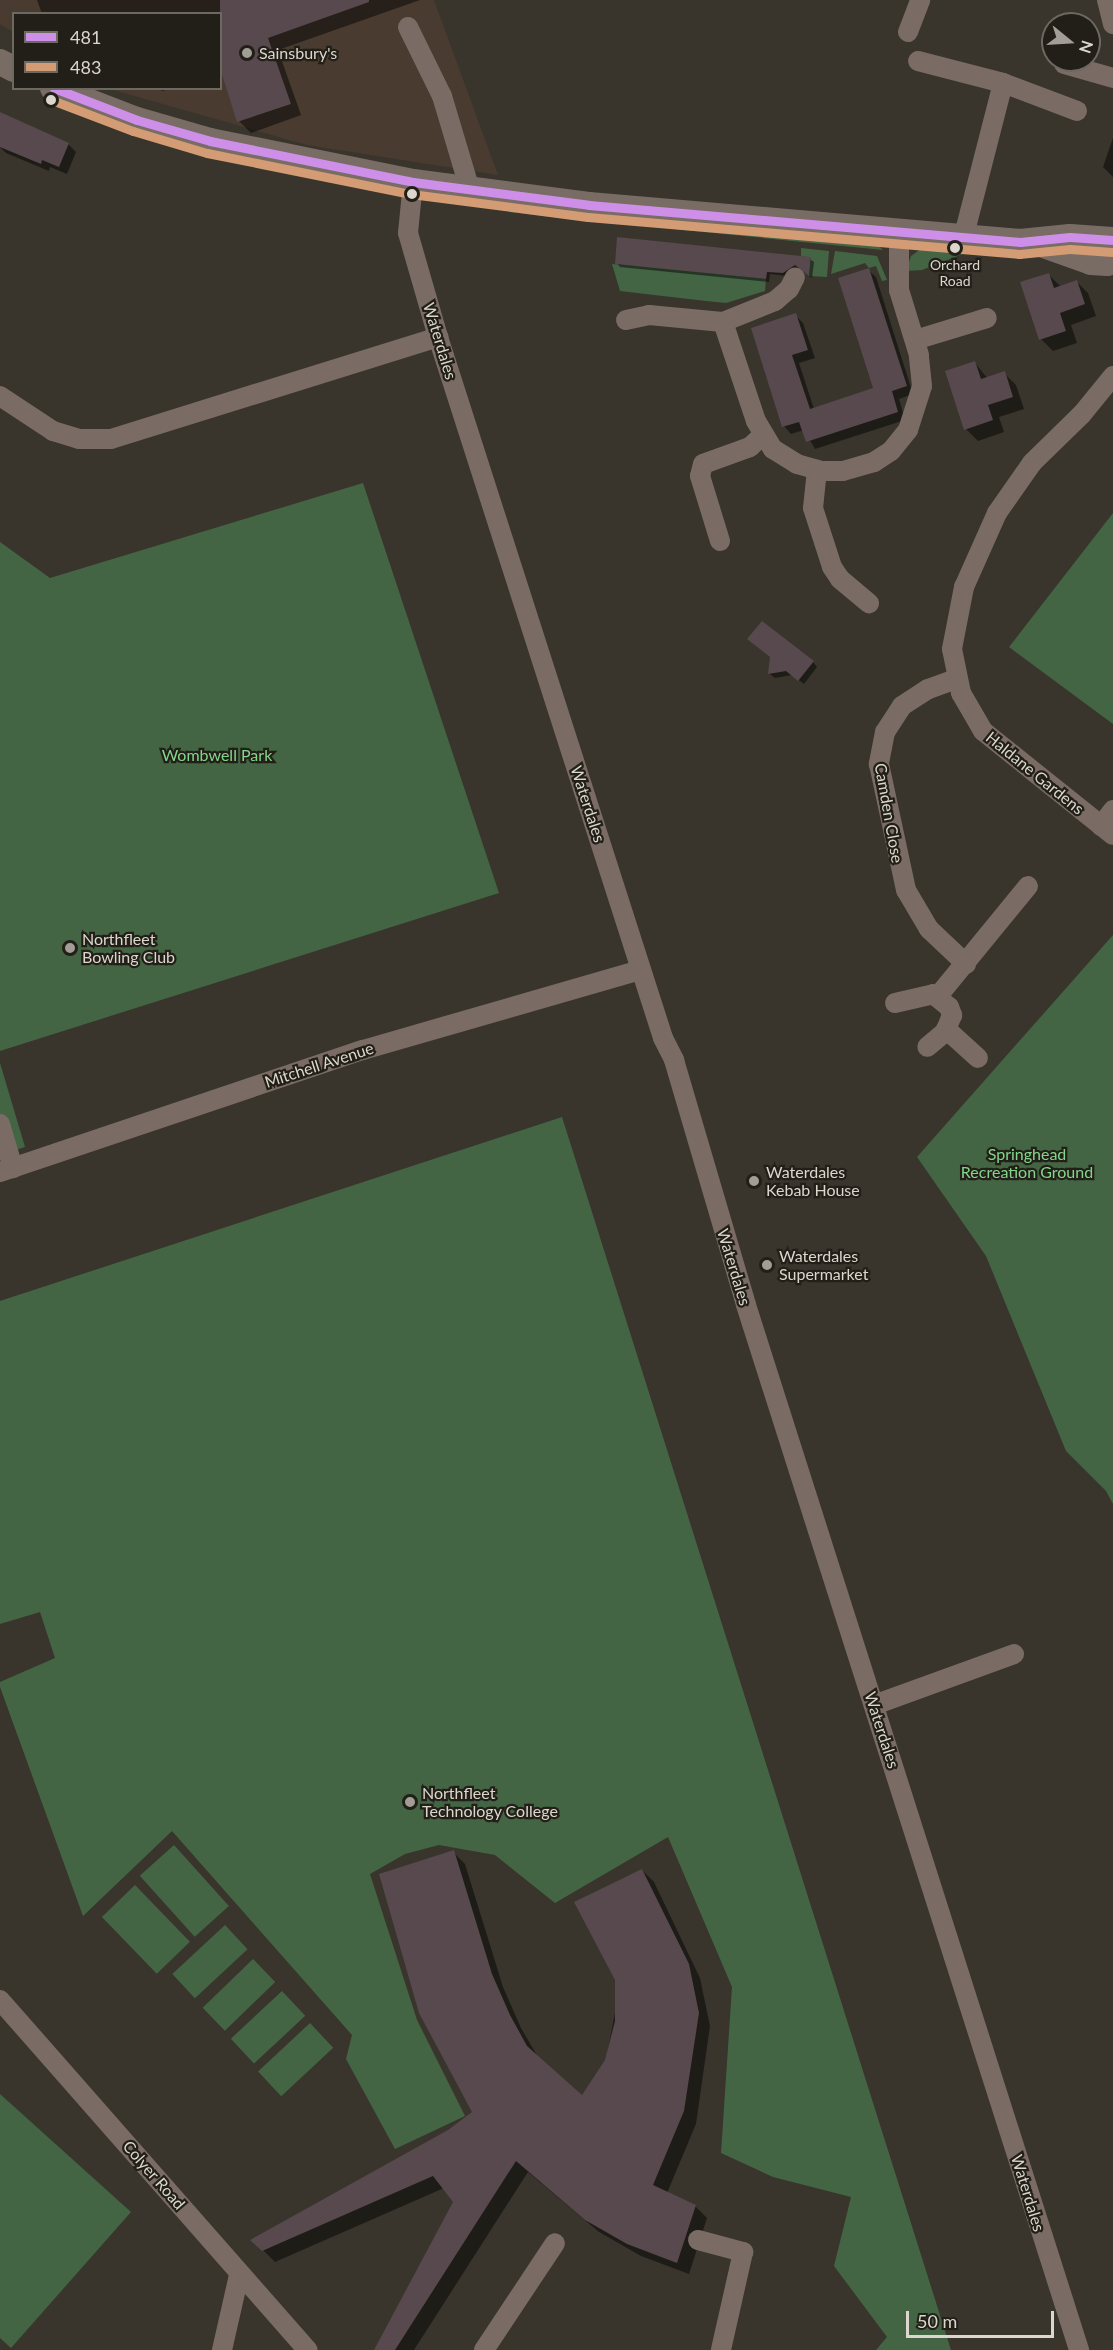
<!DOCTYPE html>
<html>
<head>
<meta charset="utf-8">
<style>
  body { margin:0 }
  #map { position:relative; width:1113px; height:2350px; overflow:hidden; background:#39352c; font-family:Lato,sans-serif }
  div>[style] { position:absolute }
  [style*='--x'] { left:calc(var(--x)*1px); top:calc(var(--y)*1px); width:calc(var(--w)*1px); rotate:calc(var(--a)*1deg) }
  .commercial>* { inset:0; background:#493b2f }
  .green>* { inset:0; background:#436544; transform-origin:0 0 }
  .shadow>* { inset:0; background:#0007 }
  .building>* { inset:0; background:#57494e }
  .minor>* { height:20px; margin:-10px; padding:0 10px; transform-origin:10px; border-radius:10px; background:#7a6c64 }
  .major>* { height:26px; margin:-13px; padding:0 13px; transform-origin:13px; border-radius:13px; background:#786c65 }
  .bus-1>* { height:9px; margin:-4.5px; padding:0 4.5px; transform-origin:4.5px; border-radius:4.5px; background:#ce8fe9 }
  .bus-2>* { height:9px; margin:-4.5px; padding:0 4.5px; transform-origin:4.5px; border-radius:4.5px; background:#d39c74 }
  .dots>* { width:16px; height:16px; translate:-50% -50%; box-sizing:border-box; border:3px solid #221f18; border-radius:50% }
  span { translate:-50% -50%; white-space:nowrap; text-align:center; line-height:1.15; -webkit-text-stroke:4.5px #221f18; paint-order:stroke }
  .bus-label { font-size:14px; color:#dbd7cd }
  .poi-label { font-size:16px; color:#dbd7cd }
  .left { translate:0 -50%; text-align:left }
  .street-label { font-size:16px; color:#dbd7cd }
  .park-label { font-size:16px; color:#83d58b }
  .legend { position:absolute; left:12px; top:12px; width:210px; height:78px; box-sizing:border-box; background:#221f18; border:2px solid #6c6960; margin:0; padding:8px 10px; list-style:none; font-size:18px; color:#dbd7cd }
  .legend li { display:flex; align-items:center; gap:12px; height:30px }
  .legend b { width:30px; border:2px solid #6c6960 }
  .north { position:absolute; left:1041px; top:12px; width:60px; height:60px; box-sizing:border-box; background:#221f18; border:2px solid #6c6960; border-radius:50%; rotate:108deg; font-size:16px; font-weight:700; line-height:24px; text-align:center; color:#dbd7cd }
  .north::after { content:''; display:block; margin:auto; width:21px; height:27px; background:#a29e95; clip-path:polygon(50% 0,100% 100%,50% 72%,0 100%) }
  .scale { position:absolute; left:906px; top:2311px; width:148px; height:27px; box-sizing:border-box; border:3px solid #dbd7cd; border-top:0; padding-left:8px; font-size:18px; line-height:21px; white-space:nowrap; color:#dbd7cd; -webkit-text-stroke:4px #221f18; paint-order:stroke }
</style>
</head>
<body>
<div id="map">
  <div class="commercial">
    <i style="clip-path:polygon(0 0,434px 0,498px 175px,307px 145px,110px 89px,220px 88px,220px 14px,14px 14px,13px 32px,0 24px)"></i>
  </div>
  <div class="green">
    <i style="clip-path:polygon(509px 208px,870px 238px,883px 250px,543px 216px,509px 212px)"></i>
    <i style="clip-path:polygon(925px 246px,964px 249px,965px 253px,922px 270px,906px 271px,911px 256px)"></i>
    <i style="clip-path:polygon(801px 248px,829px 251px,827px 277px,809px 276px,811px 258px,801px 256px)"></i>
    <i style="clip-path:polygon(835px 251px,877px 256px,887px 280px,882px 281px,876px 266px,869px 268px,865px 263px,831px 274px)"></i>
    <i style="clip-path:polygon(612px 264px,653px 267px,766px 279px,765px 291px,726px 303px,706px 301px,620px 291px)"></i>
    <i style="clip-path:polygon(363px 483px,499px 893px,0 1051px,0 542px,50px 578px)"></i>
    <i style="clip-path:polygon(1113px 513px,1113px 724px,1009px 647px)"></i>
    <i style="clip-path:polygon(1113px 935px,1113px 1504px,1106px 1491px,1066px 1451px,986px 1256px,917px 1157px)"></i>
    <i style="clip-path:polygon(0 1063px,25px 1147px,0 1155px)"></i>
    <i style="clip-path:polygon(562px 1117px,951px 2350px,876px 2350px,887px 2337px,834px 2266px,851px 2197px,773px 2177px,721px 2153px,732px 1987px,668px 1837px,555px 1903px,495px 1855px,439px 1845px,405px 1854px,370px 1874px,417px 2020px,465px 2116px,395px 2149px,346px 2059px,352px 2035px,172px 1831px,83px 1916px,0 1687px,0 1682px,55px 1658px,40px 1612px,0 1624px,0 1301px)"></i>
    <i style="left:174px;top:1845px;width:82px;height:46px;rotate:48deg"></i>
    <i style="left:135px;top:1885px;width:79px;height:46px;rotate:46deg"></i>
    <i style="left:225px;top:1925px;width:33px;height:72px;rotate:47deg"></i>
    <i style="left:253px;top:1959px;width:32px;height:70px;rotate:46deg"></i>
    <i style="left:282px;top:1991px;width:34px;height:70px;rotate:47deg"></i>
    <i style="left:310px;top:2023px;width:34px;height:71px;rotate:47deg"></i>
    <i style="clip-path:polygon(0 2094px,131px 2212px,11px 2348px,0 2338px)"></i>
  </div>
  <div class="shadow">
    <i style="clip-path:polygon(37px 0,420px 0,278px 50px,301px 115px,251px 133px,239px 121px,220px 14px,42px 14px)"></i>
    <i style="clip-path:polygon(155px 88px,170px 88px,163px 91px)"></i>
    <i style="clip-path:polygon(0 114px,68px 144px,76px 152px,67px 174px,50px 167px,49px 171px,6px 153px,0 147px)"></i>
    <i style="clip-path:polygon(1113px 138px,1113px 177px,1103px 167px)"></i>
    <i style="clip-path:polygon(810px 259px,814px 262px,812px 278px,799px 268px,787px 276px,770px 274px,769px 282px,620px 267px,617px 263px)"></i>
    <i style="clip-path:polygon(868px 270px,876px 277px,913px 394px,899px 399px,905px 420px,815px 449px,804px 430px,791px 434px,784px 426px,795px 315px,803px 323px,815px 358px,799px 363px,814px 409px,875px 389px)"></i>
    <i style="clip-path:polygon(1048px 274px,1061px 287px,1076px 281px,1088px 293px,1096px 316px,1071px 325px,1077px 343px,1053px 351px,1041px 339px)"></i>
    <i style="clip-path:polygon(975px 363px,988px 379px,1004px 373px,1016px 385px,1024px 409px,999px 417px,1004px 432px,978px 441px,966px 429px)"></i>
    <i style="clip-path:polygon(771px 658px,813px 662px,817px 667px,804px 684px,792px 675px,775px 678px,770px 674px)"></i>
    <i style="clip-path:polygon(453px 1852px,465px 1864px,503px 1987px,521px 2028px,538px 2057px,582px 2097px,606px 2060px,642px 1870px,654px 1882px,700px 1978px,710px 2026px,696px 2124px,667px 2193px,695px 2206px,707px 2218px,689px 2274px,641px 2256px,599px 2232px,528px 2172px,414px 2350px,375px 2350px,455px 2201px,444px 2188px,275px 2262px,253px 2240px,449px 2131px,474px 2113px)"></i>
  </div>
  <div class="building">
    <i style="clip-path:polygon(220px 0,369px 0,369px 2px,268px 38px,291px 104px,237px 122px,220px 68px)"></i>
    <i style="clip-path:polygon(0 112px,69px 143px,59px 167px,42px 160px,41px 164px,0 147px)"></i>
    <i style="clip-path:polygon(617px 237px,811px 257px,809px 276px,795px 265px,783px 273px,767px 272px,766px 279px,615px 264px)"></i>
    <i style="clip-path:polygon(869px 268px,907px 386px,892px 391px,898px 412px,806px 442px,799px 422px,782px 427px,751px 328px,796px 313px,808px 350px,792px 355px,810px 409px,873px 388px,838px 278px)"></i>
    <i style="clip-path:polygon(1049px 273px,1054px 288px,1077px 280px,1085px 304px,1060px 313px,1066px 331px,1039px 340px,1020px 282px)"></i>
    <i style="clip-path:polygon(975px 361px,981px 379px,1005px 371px,1013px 397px,988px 405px,993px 420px,964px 430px,945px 371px)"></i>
    <i style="clip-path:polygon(762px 621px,814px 661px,798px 681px,786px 671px,768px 674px,770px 657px,747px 639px)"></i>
    <i style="clip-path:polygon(454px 1850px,492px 1974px,510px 2015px,527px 2046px,582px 2095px,605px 2060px,615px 2021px,615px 1980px,574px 1902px,642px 1869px,689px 1964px,699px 2013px,684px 2111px,653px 2185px,696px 2205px,677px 2263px,627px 2244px,585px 2220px,516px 2161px,395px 2350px,374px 2350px,453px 2202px,433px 2176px,262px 2251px,250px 2240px,448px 2130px,472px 2112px,419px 2013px,379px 1874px)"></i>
  </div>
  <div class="minor">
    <i style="--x:1107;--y:0;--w:25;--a:76"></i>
    <i style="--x:408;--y:27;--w:77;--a:63.8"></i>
    <i style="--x:442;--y:96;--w:98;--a:73.4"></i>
    <i style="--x:908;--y:32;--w:34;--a:-69"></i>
    <i style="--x:918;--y:61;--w:88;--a:14.5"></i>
    <i style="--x:1003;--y:83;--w:79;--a:20.7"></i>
    <i style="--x:1064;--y:64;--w:51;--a:15.9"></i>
    <i style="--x:413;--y:182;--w:51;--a:95.6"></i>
    <i style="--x:408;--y:233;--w:108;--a:73.9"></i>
    <i style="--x:438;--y:337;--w:736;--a:72.2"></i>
    <i style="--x:663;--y:1038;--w:25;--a:63"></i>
    <i style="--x:674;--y:1060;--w:255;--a:73.6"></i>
    <i style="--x:746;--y:1305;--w:1097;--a:72.32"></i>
    <i style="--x:964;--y:235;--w:157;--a:-75.6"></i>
    <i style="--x:626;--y:320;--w:24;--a:-12"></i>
    <i style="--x:649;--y:315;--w:74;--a:5.4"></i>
    <i style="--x:723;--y:322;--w:56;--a:-22"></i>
    <i style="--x:775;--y:301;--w:18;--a:-41"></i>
    <i style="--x:789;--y:289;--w:13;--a:-63"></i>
    <i style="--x:723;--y:322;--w:104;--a:71.6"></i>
    <i style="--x:756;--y:421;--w:33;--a:59"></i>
    <i style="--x:773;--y:449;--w:28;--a:32"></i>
    <i style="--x:797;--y:464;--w:26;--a:16"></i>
    <i style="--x:822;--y:471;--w:21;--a:0"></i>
    <i style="--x:843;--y:471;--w:32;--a:-16"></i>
    <i style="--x:874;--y:462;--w:20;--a:-33"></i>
    <i style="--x:891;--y:451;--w:27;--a:-51"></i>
    <i style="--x:908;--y:430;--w:46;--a:-72.3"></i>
    <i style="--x:922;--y:386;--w:31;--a:-96"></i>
    <i style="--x:919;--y:355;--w:68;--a:-107.1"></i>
    <i style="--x:899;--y:290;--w:61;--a:-90"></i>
    <i style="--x:915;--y:340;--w:75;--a:-17"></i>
    <i style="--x:1113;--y:376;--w:49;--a:129.2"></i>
    <i style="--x:1082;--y:414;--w:70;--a:135.6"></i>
    <i style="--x:1032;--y:463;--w:61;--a:125"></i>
    <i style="--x:997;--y:513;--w:81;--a:114"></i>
    <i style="--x:964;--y:587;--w:63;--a:101"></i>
    <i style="--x:952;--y:649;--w:45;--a:78.4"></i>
    <i style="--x:961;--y:693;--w:44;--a:59.9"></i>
    <i style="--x:983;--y:731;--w:166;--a:38.7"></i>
    <i style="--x:0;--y:396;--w:64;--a:33.4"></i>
    <i style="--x:53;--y:431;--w:27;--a:17"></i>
    <i style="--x:79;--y:439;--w:32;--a:0"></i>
    <i style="--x:111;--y:439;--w:343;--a:-17.3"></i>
    <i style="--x:817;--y:470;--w:38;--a:96"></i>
    <i style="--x:813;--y:508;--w:62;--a:72.1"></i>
    <i style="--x:832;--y:567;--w:14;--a:56"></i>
    <i style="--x:840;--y:579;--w:38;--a:40"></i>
    <i style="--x:720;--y:541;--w:68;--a:-107.1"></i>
    <i style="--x:700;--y:476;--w:12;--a:-76"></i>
    <i style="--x:703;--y:464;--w:50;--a:-19.9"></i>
    <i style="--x:750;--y:447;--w:16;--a:-43"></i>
    <i style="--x:956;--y:679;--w:30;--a:160"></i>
    <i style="--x:928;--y:689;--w:31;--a:147"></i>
    <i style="--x:902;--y:706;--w:31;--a:123"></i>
    <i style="--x:885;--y:732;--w:33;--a:101"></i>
    <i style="--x:879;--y:764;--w:129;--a:77.9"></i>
    <i style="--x:906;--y:890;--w:45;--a:59.5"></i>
    <i style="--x:929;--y:929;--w:51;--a:43.4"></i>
    <i style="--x:1101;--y:826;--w:20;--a:-53"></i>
    <i style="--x:938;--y:996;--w:142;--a:-50.7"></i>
    <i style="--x:895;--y:1003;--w:39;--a:-13"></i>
    <i style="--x:933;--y:994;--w:21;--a:39"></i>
    <i style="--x:949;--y:1007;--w:9;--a:69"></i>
    <i style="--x:952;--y:1015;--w:18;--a:112"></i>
    <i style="--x:945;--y:1032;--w:23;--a:140"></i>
    <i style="--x:946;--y:1029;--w:43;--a:42.2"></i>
    <i style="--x:0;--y:1124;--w:46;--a:73.5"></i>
    <i style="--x:0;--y:1172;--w:383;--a:-18.6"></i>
    <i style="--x:363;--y:1050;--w:289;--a:-16.1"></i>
    <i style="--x:874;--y:1705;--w:149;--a:-20"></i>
    <i style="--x:0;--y:2000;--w:466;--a:48.7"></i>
    <i style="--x:698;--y:2240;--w:47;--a:14.9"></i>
    <i style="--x:743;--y:2252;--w:100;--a:102.7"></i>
    <i style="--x:222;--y:2350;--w:77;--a:-77.2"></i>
    <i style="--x:484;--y:2350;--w:128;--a:-56.4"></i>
  </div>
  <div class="major">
    <i style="--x:0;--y:62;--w:16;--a:27"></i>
    <i style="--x:53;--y:88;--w:90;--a:20.9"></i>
    <i style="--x:137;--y:120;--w:76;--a:16"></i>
    <i style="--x:210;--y:141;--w:207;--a:11.4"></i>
    <i style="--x:413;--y:182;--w:177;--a:7.4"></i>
    <i style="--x:589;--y:205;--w:433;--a:4.9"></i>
    <i style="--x:1020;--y:242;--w:50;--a:-5.7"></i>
    <i style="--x:1070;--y:237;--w:43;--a:4"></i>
    <i style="--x:1038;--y:243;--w:56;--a:19.7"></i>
    <i style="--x:1091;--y:262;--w:16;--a:4"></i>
    <i style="--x:1107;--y:263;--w:8;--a:-40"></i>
  </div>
  <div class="bus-1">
    <i style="--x:54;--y:88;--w:89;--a:21.1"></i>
    <i style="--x:137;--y:120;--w:76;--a:16"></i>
    <i style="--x:210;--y:141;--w:207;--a:11.4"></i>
    <i style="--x:413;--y:182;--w:177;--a:7.4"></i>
    <i style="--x:589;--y:205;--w:433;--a:4.9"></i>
    <i style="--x:1020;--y:242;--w:50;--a:-5.7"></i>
    <i style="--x:1070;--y:237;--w:43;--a:4"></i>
  </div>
  <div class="bus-2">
    <i style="--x:49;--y:99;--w:90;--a:20.9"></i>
    <i style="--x:133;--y:131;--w:77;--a:16.6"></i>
    <i style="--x:207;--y:153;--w:208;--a:11.4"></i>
    <i style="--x:411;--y:194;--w:178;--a:7.4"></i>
    <i style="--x:588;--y:217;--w:433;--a:4.9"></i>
    <i style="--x:1019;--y:254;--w:51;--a:-5.6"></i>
    <i style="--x:1070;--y:249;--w:42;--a:4.1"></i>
  </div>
  <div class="dots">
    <i style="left:247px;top:53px;background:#a29e95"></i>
    <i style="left:51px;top:100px;background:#dbd7cd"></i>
    <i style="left:412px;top:194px;background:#dbd7cd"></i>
    <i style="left:955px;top:248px;background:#dbd7cd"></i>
    <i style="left:70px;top:948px;background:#a29e95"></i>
    <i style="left:754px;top:1181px;background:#a29e95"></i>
    <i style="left:767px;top:1265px;background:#a29e95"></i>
    <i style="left:410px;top:1802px;background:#a29e95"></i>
  </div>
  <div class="bus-label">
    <span style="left:955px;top:273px">Orchard<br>Road</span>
  </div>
  <div class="poi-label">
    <span class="left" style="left:259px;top:53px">Sainsbury's</span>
    <span class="left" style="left:82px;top:948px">Northfleet<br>Bowling Club</span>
    <span class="left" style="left:766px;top:1181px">Waterdales<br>Kebab House</span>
    <span class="left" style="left:779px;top:1265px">Waterdales<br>Supermarket</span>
    <span class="left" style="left:422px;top:1802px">Northfleet<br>Technology College</span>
  </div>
  <div class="street-label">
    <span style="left:440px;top:341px;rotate:73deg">Waterdales</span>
    <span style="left:1035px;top:773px;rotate:39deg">Haldane Gardens</span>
    <span style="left:588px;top:804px;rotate:72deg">Waterdales</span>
    <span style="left:889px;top:813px;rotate:80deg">Camden Close</span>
    <span style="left:319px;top:1065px;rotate:-18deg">Mitchell Avenue</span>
    <span style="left:734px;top:1267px;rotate:73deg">Waterdales</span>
    <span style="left:882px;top:1730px;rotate:72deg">Waterdales</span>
    <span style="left:154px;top:2175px;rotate:49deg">Colyer Road</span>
    <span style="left:1028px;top:2193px;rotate:73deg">Waterdales</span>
  </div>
  <div class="park-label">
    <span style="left:217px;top:755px">Wombwell Park</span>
    <span style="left:1027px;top:1163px">Springhead<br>Recreation Ground</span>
  </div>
  <ul class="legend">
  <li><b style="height:8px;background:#ce8fe9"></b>481</li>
  <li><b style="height:8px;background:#d39c74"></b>483</li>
  </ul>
  <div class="north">N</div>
  <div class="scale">50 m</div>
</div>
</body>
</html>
